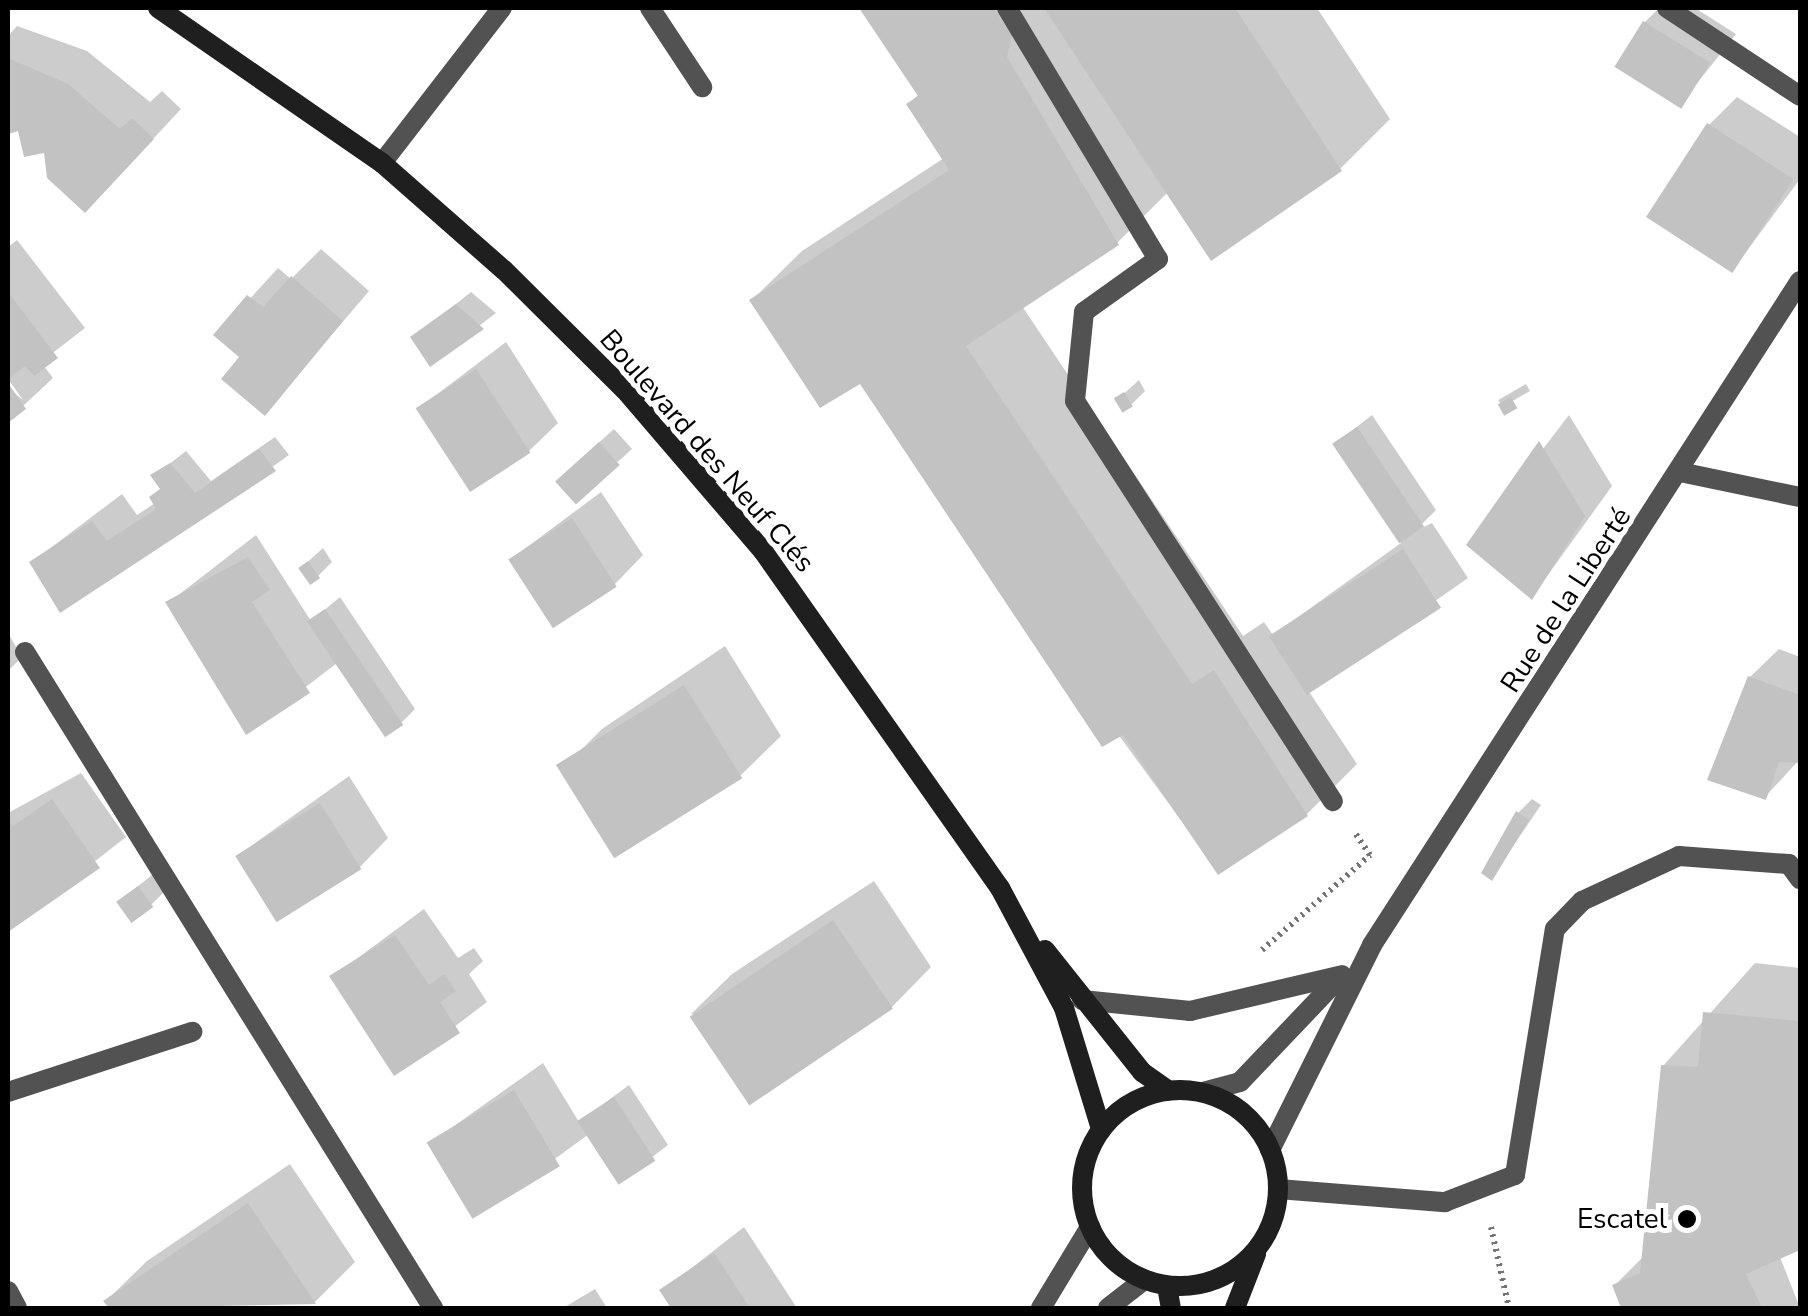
<!DOCTYPE html>
<html>
<head>
<meta charset="utf-8">
<style>
  body { margin:0 }
  #map { position:relative; width:1808px; height:1316px; overflow:hidden; background:#fff; font-family:"Nunito Sans",sans-serif }
  div>[style] { position:absolute }
  [style*='--x'] { left:calc(var(--x)*1px); top:calc(var(--y)*1px); width:calc(var(--w)*1px); rotate:calc(var(--a)*1deg) }
  .shadow>* { inset:0; background:#0003; transform-origin:0 0 }
  .building>* { inset:0; background:#c2c2c2; transform-origin:0 0 }
  .path>* { height:6px; margin-top:-3px; transform-origin:0; background:repeating-linear-gradient(90deg,#747474 0 2.5px,transparent 0 7.5px) }
  .service>* { height:20px; margin:-10px; padding:0 10px; transform-origin:10px; border-radius:10px; background:#525252 }
  .minor>* { height:20px; margin:-10px; padding:0 10px; transform-origin:10px; border-radius:10px; background:#525252 }
  .tertiary>* { height:20px; margin:-10px; padding:0 10px; transform-origin:10px; border-radius:10px; background:#525252 }
  .secondary>* { height:20px; margin:-10px; padding:0 10px; transform-origin:10px; border-radius:10px; background:#1f1f1f }
  .secondary>.ring { margin:-10px; padding:0; box-sizing:content-box; background:none; border:20px solid #1f1f1f; border-radius:50% }
  .dots>* { width:28px; height:28px; translate:-50% -50%; box-sizing:border-box; border:5px solid #fff; border-radius:50% }
  span { translate:-50% -50%; white-space:nowrap; text-align:center; line-height:1.15; -webkit-text-stroke:10px #fff; paint-order:stroke }
  .street-label { font-size:28px; color:#000 }
  .poi-label { font-size:28px; color:#000 }
  .right { translate:-100% -50%; text-align:right }
  .frame { position:absolute; inset:0; border:10px solid #000; pointer-events:none }
</style>
</head>
<body>
<div id="map">
  <div class="shadow">
    <i style="clip-path:polygon(862px 8px,1317px 8px,1390px 119px,1340px 169px,1168px 192px,1117px 243px,1022px 306px,1243px 636px,1264px 622px,1273px 635px,1401px 543px,1335px 444px,1372px 415px,1436px 510px,1415px 531px,1432px 523px,1468px 578px,1308px 690px,1357px 764px,1307px 814px,1218px 871px,860px 381px,752px 300px,802px 251px,944px 158px,909px 104px,919px 94px)"></i>
    <i style="clip-path:polygon(1659px 8px,1695px 8px,1736px 34px,1680px 105px,1645px 22px)"></i>
    <i style="clip-path:polygon(17px 26px,87px 51px,150px 102px,162px 91px,181px 109px,113px 182px,20px 128px,8px 132px,8px 36px)"></i>
    <i style="clip-path:polygon(1737px 97px,1800px 137px,1800px 179px,1732px 271px,1709px 125px)"></i>
    <i style="clip-path:polygon(17px 240px,85px 328px,41px 362px,53px 378px,8px 420px,8px 388px,23px 400px,8px 379px,8px 247px)"></i>
    <i style="clip-path:polygon(321px 249px,369px 291px,265px 413px,242px 357px,217px 335px,278px 268px,291px 279px)"></i>
    <i style="clip-path:polygon(471px 292px,496px 313px,430px 363px,413px 338px)"></i>
    <i style="clip-path:polygon(506px 342px,558px 423px,529px 451px,419px 408px)"></i>
    <i style="clip-path:polygon(1139px 380px,1145px 391px,1131px 405px,1117px 400px)"></i>
    <i style="left:1526px;top:384px;width:8px;height:32px;rotate:60deg"></i>
    <i style="clip-path:polygon(1569px 415px,1612px 486px,1532px 597px,1470px 544px)"></i>
    <i style="left:614px;top:429px;width:27px;height:77px;rotate:48deg"></i>
    <i style="clip-path:polygon(275px 437px,289px 455px,190px 526px,32px 562px,122px 494px,137px 515px,155px 503px,162px 487px,154px 476px,186px 451px,211px 481px)"></i>
    <i style="clip-path:polygon(601px 492px,643px 555px,615px 584px,511px 559px)"></i>
    <i style="clip-path:polygon(256px 535px,311px 621px,340px 597px,415px 709px,401px 723px,337px 663px,247px 732px,168px 603px)"></i>
    <i style="clip-path:polygon(323px 548px,332px 562px,318px 576px,301px 568px)"></i>
    <i style="clip-path:polygon(8px 633px,22px 657px,8px 671px)"></i>
    <i style="clip-path:polygon(725px 646px,781px 736px,740px 776px,561px 770px,602px 729px)"></i>
    <i style="clip-path:polygon(1779px 649px,1800px 657px,1800px 759px,1765px 797px,1750px 677px)"></i>
    <i style="clip-path:polygon(81px 773px,126px 837px,8px 929px,8px 813px)"></i>
    <i style="clip-path:polygon(349px 776px,388px 838px,360px 867px,237px 856px)"></i>
    <i style="clip-path:polygon(1532px 799px,1541px 805px,1492px 877px,1518px 813px)"></i>
    <i style="clip-path:polygon(153px 874px,165px 891px,151px 905px,119px 902px)"></i>
    <i style="clip-path:polygon(874px 881px,931px 967px,891px 1008px,691px 1014px,732px 974px)"></i>
    <i style="clip-path:polygon(424px 909px,458px 958px,474px 948px,483px 961px,469px 974px,487px 1002px,395px 1072px,332px 977px)"></i>
    <i style="clip-path:polygon(1755px 963px,1800px 968px,1800px 1248px,1780px 1257px,1800px 1308px,1624px 1308px,1614px 1286px,1644px 1256px,1663px 1066px)"></i>
    <i style="clip-path:polygon(543px 1063px,579px 1122px,629px 1085px,668px 1145px,619px 1182px,589px 1134px,475px 1217px,430px 1143px)"></i>
    <i style="clip-path:polygon(290px 1164px,355px 1262px,315px 1302px,112px 1308px,106px 1301px,147px 1261px)"></i>
    <i style="clip-path:polygon(744px 1227px,797px 1308px,672px 1308px,662px 1291px)"></i>
    <i style="clip-path:polygon(595px 1289px,607px 1308px,563px 1308px)"></i>
  </div>
  <div class="building">
    <i style="clip-path:polygon(859px 8px,993px 8px,1012px 35px,1007px 57px,1119px 245px,966px 346px,1192px 684px,1214px 670px,1308px 816px,1218px 875px,1123px 735px,1102px 747px,860px 384px,820px 408px,749px 300px,949px 170px,906px 104px,918px 96px)"></i>
    <i style="clip-path:polygon(1044px 8px,1235px 8px,1342px 171px,1211px 261px)"></i>
    <i style="left:1643px;top:21px;width:79px;height:54px;rotate:32deg"></i>
    <i style="clip-path:polygon(8px 58px,68px 84px,120px 129px,132px 118px,154px 139px,85px 213px,47px 178px,44px 153px,24px 157px,18px 131px,8px 134px)"></i>
    <i style="left:1707px;top:123px;width:103px;height:112px;rotate:33deg"></i>
    <i style="clip-path:polygon(291px 276px,343px 321px,265px 416px,221px 379px,239px 357px,213px 335px,247px 295px,263px 307px)"></i>
    <i style="clip-path:polygon(8px 292px,58px 358px,34px 376px,25px 366px,8px 379px)"></i>
    <i style="clip-path:polygon(456px 304px,484px 329px,430px 367px,410px 337px)"></i>
    <i style="left:476px;top:369px;width:100px;height:72px;rotate:57deg"></i>
    <i style="clip-path:polygon(8px 383px,26px 409px,8px 423px)"></i>
    <i style="left:1124px;top:392px;width:17px;height:12px;rotate:59deg"></i>
    <i style="left:1511px;top:397px;width:13px;height:15px;rotate:61deg"></i>
    <i style="left:1357px;top:427px;width:120px;height:30px;rotate:56deg"></i>
    <i style="clip-path:polygon(1539px 441px,1585px 516px,1532px 600px,1466px 545px)"></i>
    <i style="left:599px;top:442px;width:31px;height:59px;rotate:48deg"></i>
    <i style="clip-path:polygon(259px 449px,276px 471px,60px 613px,29px 562px,92px 521px,107px 541px,156px 509px,149px 497px,160px 489px,150px 475px,170px 463px,195px 493px)"></i>
    <i style="left:572px;top:518px;width:82px;height:76px;rotate:57deg"></i>
    <i style="left:1403px;top:549px;width:70px;height:160px;rotate:57deg"></i>
    <i style="clip-path:polygon(248px 557px,270px 590px,252px 602px,310px 693px,246px 735px,165px 602px)"></i>
    <i style="left:308px;top:561px;width:21px;height:12px;rotate:55deg"></i>
    <i style="left:325px;top:609px;width:140px;height:22px;rotate:56deg"></i>
    <i style="clip-path:polygon(1748px 676px,1800px 695px,1800px 763px,1779px 762px,1766px 800px,1707px 780px)"></i>
    <i style="left:684px;top:685px;width:110px;height:151px;rotate:58deg"></i>
    <i style="clip-path:polygon(52px 799px,100px 868px,8px 932px,8px 821px,13px 826px)"></i>
    <i style="left:320px;top:803px;width:78px;height:100px;rotate:58deg"></i>
    <i style="clip-path:polygon(1516px 811px,1529px 820px,1492px 881px,1481px 873px)"></i>
    <i style="left:138px;top:886px;width:26px;height:27px;rotate:54deg"></i>
    <i style="left:833px;top:920px;width:107px;height:173px;rotate:56deg"></i>
    <i style="clip-path:polygon(395px 935px,429px 985px,444px 974px,456px 991px,440px 1002px,460px 1033px,394px 1076px,329px 976px)"></i>
    <i style="clip-path:polygon(1703px 1012px,1800px 1021px,1800px 1250px,1746px 1274px,1762px 1308px,1621px 1308px,1612px 1285px,1640px 1273px,1661px 1065px,1698px 1067px)"></i>
    <i style="left:514px;top:1090px;width:89px;height:102px;rotate:59deg"></i>
    <i style="left:614px;top:1097px;width:76px;height:44px;rotate:57deg"></i>
    <i style="clip-path:polygon(248px 1203px,316px 1304px,109px 1308px,103px 1301px)"></i>
    <i style="clip-path:polygon(714px 1253px,750px 1308px,671px 1308px,659px 1290px)"></i>
  </div>
  <div class="path">
    <i style="--x:1262;--y:950;--w:144;--a:-41.3"></i>
    <i style="--x:1370;--y:855;--w:29;--a:-124"></i>
    <i style="--x:1491;--y:1227;--w:83;--a:77.5"></i>
  </div>
  <div class="service">
    <i style="--x:650;--y:8;--w:95;--a:56.6"></i>
    <i style="--x:1007;--y:8;--w:293;--a:59"></i>
    <i style="--x:1158;--y:259;--w:91;--a:144.4"></i>
    <i style="--x:1084;--y:312;--w:89;--a:95.8"></i>
    <i style="--x:1075;--y:401;--w:476;--a:57.2"></i>
    <i style="--x:1667;--y:8;--w:159;--a:33.5"></i>
    <i style="--x:25;--y:652;--w:773;--a:58.12"></i>
    <i style="--x:8;--y:1092;--w:194;--a:-18.1"></i>
    <i style="--x:1278;--y:1189;--w:168;--a:4.5"></i>
    <i style="--x:1445;--y:1202;--w:75;--a:-21.1"></i>
    <i style="--x:1515;--y:1175;--w:249;--a:-80.8"></i>
    <i style="--x:1555;--y:929;--w:39;--a:-46"></i>
    <i style="--x:1582;--y:901;--w:107;--a:-24.9"></i>
    <i style="--x:1679;--y:856;--w:110;--a:4.2"></i>
    <i style="--x:1789;--y:864;--w:19;--a:54"></i>
    <i style="--x:8;--y:1291;--w:19;--a:62"></i>
  </div>
  <div class="minor">
    <i style="--x:382;--y:163;--w:196;--a:-52.3"></i>
    <i style="--x:1680;--y:472;--w:123;--a:11.8"></i>
  </div>
  <div class="tertiary">
    <i style="--x:1082;--y:1000;--w:109;--a:5.8"></i>
    <i style="--x:1190;--y:1011;--w:156;--a:-13.3"></i>
    <i style="--x:1203;--y:1092;--w:38;--a:-15"></i>
    <i style="--x:1240;--y:1082;--w:144;--a:-46.4"></i>
    <i style="--x:1270;--y:1150;--w:229;--a:-63.5"></i>
    <i style="--x:1372;--y:945;--w:790;--a:-57.2"></i>
    <i style="--x:1041;--y:1308;--w:95;--a:-58.8"></i>
    <i style="--x:1108;--y:1308;--w:46;--a:-37.9"></i>
  </div>
  <div class="secondary">
    <i style="--x:158;--y:8;--w:272;--a:34.7"></i>
    <i style="--x:382;--y:163;--w:162;--a:41.3"></i>
    <i style="--x:504;--y:270;--w:170;--a:44.8"></i>
    <i style="--x:625;--y:390;--w:212;--a:49.4"></i>
    <i style="--x:763;--y:551;--w:412;--a:54.9"></i>
    <i style="--x:1000;--y:888;--w:136;--a:61.9"></i>
    <i style="--x:1064;--y:1008;--w:127;--a:73"></i>
    <i style="--x:1045;--y:950;--w:156;--a:51.5"></i>
    <i style="--x:1142;--y:1072;--w:32;--a:35"></i>
    <i class="ring" style="left:1082px;top:1090px;width:176px;height:176px"></i>
    <i style="--x:1167;--y:1286;--w:22;--a:80"></i>
    <i style="--x:1235;--y:1308;--w:58;--a:-68.7"></i>
  </div>
  <div class="dots">
    <i style="left:1687px;top:1219px;background:#000"></i>
  </div>
  <div class="street-label">
    <span style="left:707px;top:451px;rotate:49deg">Boulevard des Neuf Clés</span>
    <span style="left:1566px;top:600px;rotate:-57deg">Rue de la Liberté</span>
  </div>
  <div class="poi-label">
    <span class="right" style="left:1667px;top:1219px">Escatel</span>
  </div>
  <div class="frame"></div>
</div>
</body>
</html>
